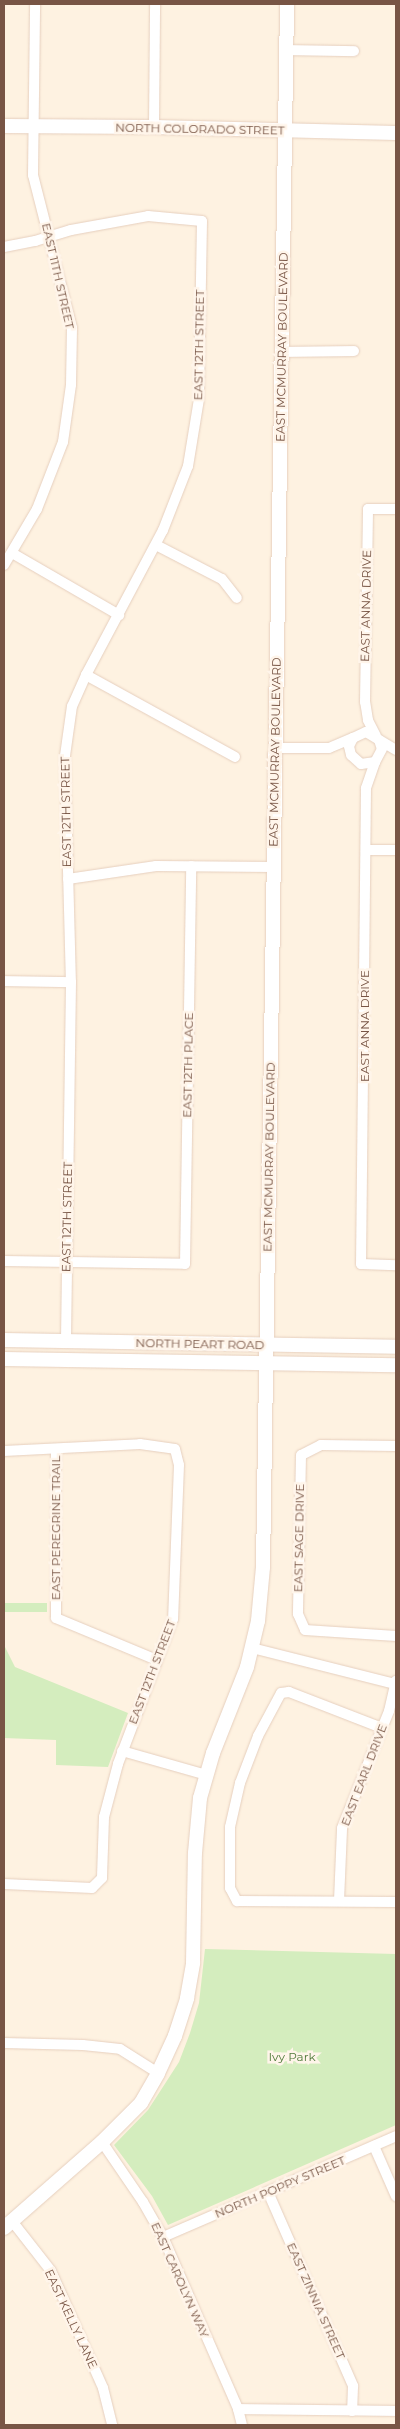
<!DOCTYPE html>
<html>
<head>
<meta charset="utf-8">
<style>
  body { margin:0 }
  #map { position:relative; width:400px; height:2429px; overflow:hidden; background:#fef2e1; font-family:Montserrat,sans-serif }
  div>[style] { position:absolute }
  [style*='--x'] { left:calc(var(--x)*1px); top:calc(var(--y)*1px); width:calc(var(--w)*1px); rotate:calc(var(--a)*1deg) }
  .green>* { inset:0; background:#d4edbe; transform-origin:0 0 }
  .roads { filter:drop-shadow(0 0 1px #e6cfbe) drop-shadow(0 0 1px #e6cfbe) }
  .street>* { height:10px; margin:-5px; padding:0 5px; transform-origin:5px; border-radius:5px; background:#fff }
  .secondary>* { height:14px; margin:-7px; padding:0 7px; transform-origin:7px; border-radius:7px; background:#fff }
  span { translate:-50% -50%; white-space:nowrap; text-align:center; line-height:1.15; -webkit-text-stroke:5px #fff5ea; paint-order:stroke }
  .street-label { font-size:12px; color:#785545 }
  .park-label { font-size:12px; color:#507a3a }
  .frame { position:absolute; inset:0; border:5px solid #785545; pointer-events:none }
</style>
</head>
<body>
<div id="map">
  <div class="green">
    <i style="left:47px;top:1603px;width:9px;height:45px;rotate:90deg"></i>
    <i style="clip-path:polygon(4px 1645px,15px 1667px,128px 1713px,108px 1767px,56px 1765px,56px 1740px,4px 1738px)"></i>
    <i style="clip-path:polygon(205px 1949px,396px 1954px,396px 2125px,168px 2225px,152px 2196px,114px 2145px,148px 2110px,179px 2062px,190px 2033px,199px 2003px)"></i>
  </div>
  <div class="roads">
    <div class="street">
      <i style="--x:287;--y:50;--w:67;--a:0.9"></i>
      <i style="--x:154;--y:127;--w:123;--a:-89.5"></i>
      <i style="--x:4;--y:247;--w:32;--a:-11"></i>
      <i style="--x:35;--y:241;--w:38;--a:-17"></i>
      <i style="--x:71;--y:230;--w:78;--a:-10.3"></i>
      <i style="--x:148;--y:216;--w:54;--a:5.3"></i>
      <i style="--x:202;--y:221;--w:178;--a:91"></i>
      <i style="--x:199;--y:399;--w:68;--a:99.3"></i>
      <i style="--x:188;--y:466;--w:69;--a:111.3"></i>
      <i style="--x:163;--y:530;--w:164;--a:118"></i>
      <i style="--x:86;--y:675;--w:34;--a:114"></i>
      <i style="--x:72;--y:706;--w:50;--a:98"></i>
      <i style="--x:65;--y:756;--w:226;--a:88.5"></i>
      <i style="--x:71;--y:982;--w:359;--a:90.8"></i>
      <i style="--x:283;--y:352;--w:71;--a:-0.8"></i>
      <i style="--x:156;--y:545;--w:74;--a:27.3"></i>
      <i style="--x:222;--y:579;--w:24;--a:52"></i>
      <i style="--x:12;--y:553;--w:124;--a:30.1"></i>
      <i style="--x:4;--y:565;--w:65;--a:-59.5"></i>
      <i style="--x:37;--y:509;--w:72;--a:-68.8"></i>
      <i style="--x:63;--y:442;--w:58;--a:-82"></i>
      <i style="--x:71;--y:385;--w:57;--a:-89"></i>
      <i style="--x:72;--y:328;--w:158;--a:-104.3"></i>
      <i style="--x:33;--y:175;--w:171;--a:-89.3"></i>
      <i style="--x:86;--y:675;--w:170;--a:28.8"></i>
      <i style="--x:376;--y:736;--w:18;--a:-117"></i>
      <i style="--x:368;--y:720;--w:18;--a:-99"></i>
      <i style="--x:365;--y:702;--w:193;--a:-89.1"></i>
      <i style="--x:368;--y:509;--w:28;--a:0"></i>
      <i style="--x:379;--y:740;--w:9;--a:72"></i>
      <i style="--x:382;--y:749;--w:15;--a:118"></i>
      <i style="--x:375;--y:762;--w:14;--a:172"></i>
      <i style="--x:361;--y:764;--w:13;--a:-138"></i>
      <i style="--x:351;--y:755;--w:9;--a:-103"></i>
      <i style="--x:349;--y:746;--w:9;--a:-63"></i>
      <i style="--x:353;--y:738;--w:14;--a:-25"></i>
      <i style="--x:366;--y:732;--w:35;--a:31"></i>
      <i style="--x:274;--y:748;--w:55;--a:0"></i>
      <i style="--x:329;--y:748;--w:26;--a:-23"></i>
      <i style="--x:375;--y:762;--w:28;--a:109"></i>
      <i style="--x:366;--y:788;--w:476;--a:90.6"></i>
      <i style="--x:361;--y:1264;--w:35;--a:2"></i>
      <i style="--x:366;--y:850;--w:30;--a:0"></i>
      <i style="--x:68;--y:879;--w:89;--a:-8.4"></i>
      <i style="--x:156;--y:866;--w:117;--a:0.5"></i>
      <i style="--x:4;--y:981;--w:67;--a:0.9"></i>
      <i style="--x:4;--y:1261;--w:181;--a:0.9"></i>
      <i style="--x:185;--y:1264;--w:398;--a:-89.1"></i>
      <i style="--x:396;--y:1446;--w:75;--a:-179.2"></i>
      <i style="--x:321;--y:1445;--w:22;--a:153"></i>
      <i style="--x:301;--y:1455;--w:159;--a:91.1"></i>
      <i style="--x:298;--y:1614;--w:17;--a:66"></i>
      <i style="--x:305;--y:1630;--w:91;--a:3.8"></i>
      <i style="--x:56;--y:1449;--w:169;--a:90"></i>
      <i style="--x:56;--y:1618;--w:109;--a:22.6"></i>
      <i style="--x:4;--y:1451;--w:136;--a:-2.9"></i>
      <i style="--x:140;--y:1444;--w:35;--a:8"></i>
      <i style="--x:175;--y:1449;--w:16;--a:76"></i>
      <i style="--x:179;--y:1465;--w:154;--a:92.2"></i>
      <i style="--x:173;--y:1619;--w:155;--a:110.8"></i>
      <i style="--x:118;--y:1764;--w:55;--a:104.8"></i>
      <i style="--x:104;--y:1817;--w:61;--a:91.9"></i>
      <i style="--x:102;--y:1878;--w:14;--a:135"></i>
      <i style="--x:92;--y:1888;--w:88;--a:-177.4"></i>
      <i style="--x:252;--y:1648;--w:147;--a:14.1"></i>
      <i style="--x:382;--y:1728;--w:100;--a:-158.8"></i>
      <i style="--x:289;--y:1692;--w:8;--a:173"></i>
      <i style="--x:281;--y:1693;--w:49;--a:118.1"></i>
      <i style="--x:258;--y:1736;--w:50;--a:111"></i>
      <i style="--x:240;--y:1783;--w:45;--a:102.8"></i>
      <i style="--x:230;--y:1827;--w:61;--a:90"></i>
      <i style="--x:230;--y:1888;--w:15;--a:62"></i>
      <i style="--x:237;--y:1901;--w:159;--a:0.4"></i>
      <i style="--x:122;--y:1751;--w:88;--a:15.8"></i>
      <i style="--x:339;--y:1901;--w:73;--a:-87.6"></i>
      <i style="--x:342;--y:1828;--w:126;--a:-68.1"></i>
      <i style="--x:389;--y:1711;--w:31;--a:-77"></i>
      <i style="--x:4;--y:2043;--w:79;--a:1.5"></i>
      <i style="--x:83;--y:2045;--w:37;--a:6"></i>
      <i style="--x:120;--y:2049;--w:45;--a:32.3"></i>
      <i style="--x:102;--y:2142;--w:73;--a:55.7"></i>
      <i style="--x:143;--y:2202;--w:40;--a:60.3"></i>
      <i style="--x:163;--y:2237;--w:188;--a:66.4"></i>
      <i style="--x:238;--y:2409;--w:16;--a:76"></i>
      <i style="--x:374;--y:2146;--w:55;--a:66.3"></i>
      <i style="--x:268;--y:2192;--w:212;--a:66.3"></i>
      <i style="--x:353;--y:2386;--w:25;--a:92"></i>
      <i style="--x:12;--y:2221;--w:63;--a:52"></i>
      <i style="--x:51;--y:2271;--w:128;--a:66"></i>
      <i style="--x:103;--y:2388;--w:38;--a:76"></i>
      <i style="--x:163;--y:2237;--w:254;--a:-23.4"></i>
      <i style="--x:238;--y:2409;--w:158;--a:0.7"></i>
    </div>
    <div class="secondary">
      <i style="--x:4;--y:126;--w:150;--a:0.4"></i>
      <i style="--x:154;--y:127;--w:242;--a:1.4"></i>
      <i style="--x:4;--y:1340;--w:392;--a:1"></i>
      <i style="--x:4;--y:1359;--w:392;--a:0.9"></i>
      <i style="--x:4;--y:2228;--w:130;--a:-41.3"></i>
      <i style="--x:102;--y:2142;--w:55;--a:-45"></i>
      <i style="--x:141;--y:2103;--w:34;--a:-60"></i>
      <i style="--x:158;--y:2073;--w:41;--a:-65.3"></i>
      <i style="--x:175;--y:2036;--w:40;--a:-72"></i>
      <i style="--x:187;--y:1998;--w:36;--a:-80"></i>
      <i style="--x:193;--y:1963;--w:110;--a:-89"></i>
      <i style="--x:195;--y:1853;--w:55;--a:-84.8"></i>
      <i style="--x:200;--y:1798;--w:47;--a:-73.9"></i>
      <i style="--x:213;--y:1753;--w:92;--a:-68.4"></i>
      <i style="--x:247;--y:1667;--w:47;--a:-76.6"></i>
      <i style="--x:258;--y:1621;--w:54;--a:-84.7"></i>
      <i style="--x:263;--y:1567;--w:1563;--a:-89.12"></i>
    </div>
  </div>
  <div class="street-label">
    <span style="left:200px;top:129px;rotate:1deg">NORTH COLORADO STREET</span>
    <span style="left:58px;top:276px;rotate:77deg">EAST 11TH STREET</span>
    <span style="left:199px;top:345px;rotate:-89deg">EAST 12TH STREET</span>
    <span style="left:282px;top:347px;rotate:-89deg">EAST MCMURRAY BOULEVARD</span>
    <span style="left:366px;top:606px;rotate:-89deg">EAST ANNA DRIVE</span>
    <span style="left:275px;top:752px;rotate:-89deg">EAST MCMURRAY BOULEVARD</span>
    <span style="left:66px;top:812px;rotate:-91deg">EAST 12TH STREET</span>
    <span style="left:365px;top:1026px;rotate:-90deg">EAST ANNA DRIVE</span>
    <span style="left:188px;top:1065px;rotate:-89deg">EAST 12TH PLACE</span>
    <span style="left:269px;top:1157px;rotate:-89deg">EAST MCMURRAY BOULEVARD</span>
    <span style="left:67px;top:1217px;rotate:-89deg">EAST 12TH STREET</span>
    <span style="left:200px;top:1344px;rotate:1deg">NORTH PEART ROAD</span>
    <span style="left:56px;top:1528px;rotate:-90deg">EAST PEREGRINE TRAIL</span>
    <span style="left:299px;top:1538px;rotate:-89deg">EAST SAGE DRIVE</span>
    <span style="left:152px;top:1672px;rotate:-69deg">EAST 12TH STREET</span>
    <span style="left:364px;top:1775px;rotate:-69deg">EAST EARL DRIVE</span>
    <span style="left:280px;top:2187px;rotate:-23deg">NORTH POPPY STREET</span>
    <span style="left:180px;top:2280px;rotate:66deg">EAST CAROLYN WAY</span>
    <span style="left:316px;top:2301px;rotate:66deg">EAST ZINNIA STREET</span>
    <span style="left:71px;top:2319px;rotate:65deg">EAST KELLY LANE</span>
  </div>
  <div class="park-label">
    <span style="left:292px;top:2057px">Ivy Park</span>
  </div>
  <div class="frame"></div>
</div>
</body>
</html>
